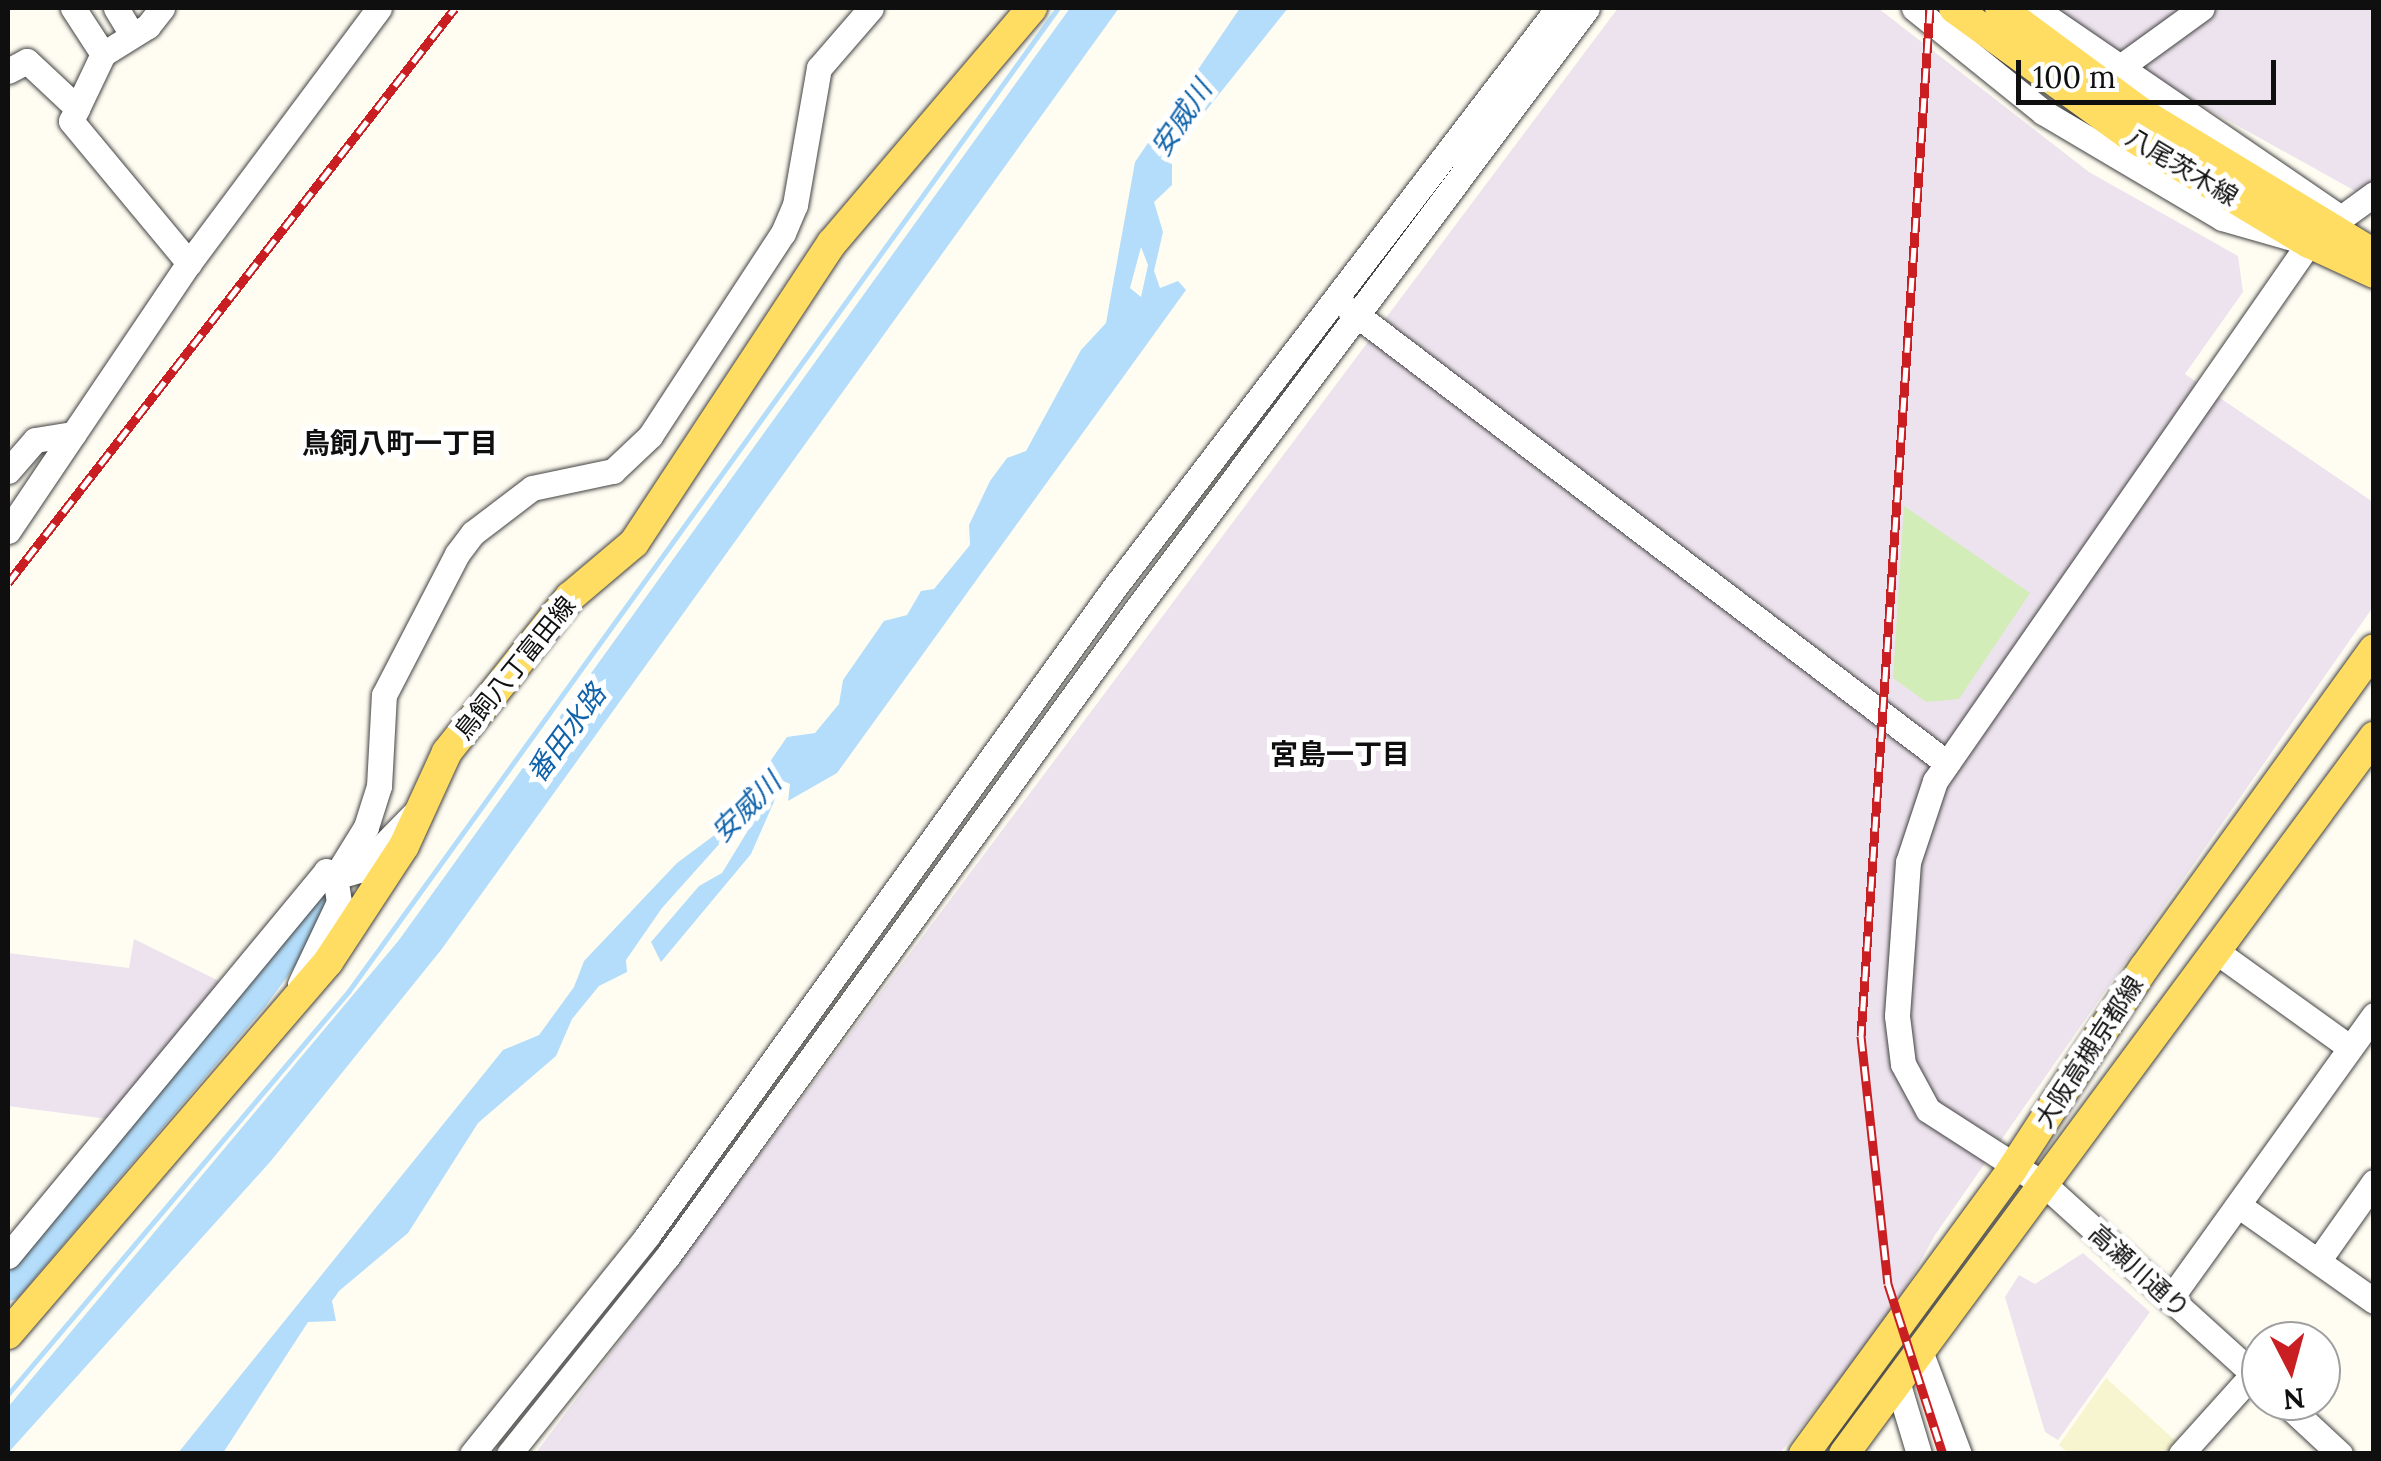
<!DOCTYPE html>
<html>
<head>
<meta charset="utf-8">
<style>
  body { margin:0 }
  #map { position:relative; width:2381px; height:1461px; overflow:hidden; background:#fffdf2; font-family:Lora,"Noto Sans JP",serif }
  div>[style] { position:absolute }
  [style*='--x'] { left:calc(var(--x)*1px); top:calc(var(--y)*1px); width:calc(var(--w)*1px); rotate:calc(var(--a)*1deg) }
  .industrial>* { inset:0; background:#ede3ee }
  .farmland>* { inset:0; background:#f7f5cf }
  .green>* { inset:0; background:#d2edb8 }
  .water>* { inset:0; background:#b3ddfa }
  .stream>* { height:5px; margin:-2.5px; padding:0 2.5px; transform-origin:2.5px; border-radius:2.5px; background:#b3ddfa }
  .river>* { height:32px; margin:-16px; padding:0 16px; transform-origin:16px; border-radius:16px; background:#b3ddfa }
  .roads { filter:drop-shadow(0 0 2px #424242) drop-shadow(0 0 2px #424242) }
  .minor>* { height:25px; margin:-12.5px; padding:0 12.5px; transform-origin:12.5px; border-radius:12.5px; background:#fff }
  .major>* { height:30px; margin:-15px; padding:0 15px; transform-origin:15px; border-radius:15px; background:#ffdd62 }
  .rail>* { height:9px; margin-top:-4.5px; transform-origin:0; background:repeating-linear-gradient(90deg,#fff 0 15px,#c91e22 0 30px); box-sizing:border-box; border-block:2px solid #c91e22 }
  span { translate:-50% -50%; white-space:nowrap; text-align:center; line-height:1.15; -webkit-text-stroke:10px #fff; paint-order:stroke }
  .street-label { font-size:25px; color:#0f0f0f }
  .water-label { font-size:28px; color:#1063aa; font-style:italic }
  .neighbourhood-label { font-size:28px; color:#0f0f0f; font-weight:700 }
  .frame { position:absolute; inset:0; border:10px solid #0f0f0f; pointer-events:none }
  .north { position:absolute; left:2241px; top:1321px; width:100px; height:100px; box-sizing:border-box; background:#fff; border:2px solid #9f9f9f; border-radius:50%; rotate:174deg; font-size:28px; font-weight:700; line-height:40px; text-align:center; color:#0f0f0f }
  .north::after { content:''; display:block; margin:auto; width:35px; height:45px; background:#c91e22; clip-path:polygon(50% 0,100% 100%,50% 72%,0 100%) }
  .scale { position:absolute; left:2016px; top:60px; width:260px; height:45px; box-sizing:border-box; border:5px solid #0f0f0f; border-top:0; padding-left:12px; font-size:30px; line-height:35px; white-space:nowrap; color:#0f0f0f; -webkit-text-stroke:8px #fff; paint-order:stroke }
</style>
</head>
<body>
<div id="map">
  <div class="industrial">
    <i style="clip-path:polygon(1618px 8px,1878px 8px,2089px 172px,2238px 256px,2243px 292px,2185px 374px,2373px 502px,2373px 607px,1935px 1235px,1889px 1319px,1780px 1453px,535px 1454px)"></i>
    <i style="clip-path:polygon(2045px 8px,2373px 8px,2373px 201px,2107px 53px)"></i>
    <i style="clip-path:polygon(134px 939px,223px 983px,108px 1119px,8px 1106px,8px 953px,129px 968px)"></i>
    <i style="clip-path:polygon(2083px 1253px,2150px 1312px,2058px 1440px,2045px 1432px,2005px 1297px,2019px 1275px,2035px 1284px)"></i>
  </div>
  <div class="farmland">
    <i style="clip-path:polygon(2106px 1378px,2177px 1442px,2166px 1454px,2068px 1453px,2059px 1445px)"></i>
  </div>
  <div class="green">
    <i style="clip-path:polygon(1904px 506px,2030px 593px,1959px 699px,1926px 702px,1893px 678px)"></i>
  </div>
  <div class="water">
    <i style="clip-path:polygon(1070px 8px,1119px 8px,441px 950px,270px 1162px,8px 1453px,8px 1407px,399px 940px)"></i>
    <i style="clip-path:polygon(evenodd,1240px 8px,1288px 8px,1172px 153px,1172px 185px,1154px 202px,1163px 232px,1154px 271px,1160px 288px,1178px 281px,1186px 290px,837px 773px,788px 801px,790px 784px,783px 781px,751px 854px,661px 962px,651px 942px,699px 886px,722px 873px,755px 819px,722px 841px,662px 908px,626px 960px,627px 972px,599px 986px,572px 1019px,556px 1056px,478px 1123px,408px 1233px,339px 1291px,332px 1301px,336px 1321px,308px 1322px,223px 1453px,178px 1453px,503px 1050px,539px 1035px,574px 987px,584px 961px,677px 863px,724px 828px,787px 737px,815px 733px,839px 704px,843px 680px,884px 621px,907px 615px,921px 591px,934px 589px,970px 545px,969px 525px,990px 481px,1007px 458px,1026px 451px,1081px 350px,1106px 323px,1135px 162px,1240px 8px,1141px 247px,1148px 265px,1141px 297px,1130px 288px,1141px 247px)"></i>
  </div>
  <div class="stream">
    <i style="--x:8;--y:1394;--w:527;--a:-49.78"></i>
    <i style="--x:348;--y:992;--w:1213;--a:-54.19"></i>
  </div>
  <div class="river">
    <i style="--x:8;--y:1285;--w:379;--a:-49.7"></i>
    <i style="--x:253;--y:996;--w:126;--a:-53.4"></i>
  </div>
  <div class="roads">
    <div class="minor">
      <i style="--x:73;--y:8;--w:55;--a:56.9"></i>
      <i style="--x:116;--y:8;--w:31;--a:59"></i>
      <i style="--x:162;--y:8;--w:23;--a:128"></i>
      <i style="--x:148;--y:26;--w:53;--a:148.1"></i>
      <i style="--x:103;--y:54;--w:74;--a:115.5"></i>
      <i style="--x:71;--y:121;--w:185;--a:50.3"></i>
      <i style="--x:1914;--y:8;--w:166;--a:38.9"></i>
      <i style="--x:2043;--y:112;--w:208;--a:30.6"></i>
      <i style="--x:2222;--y:218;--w:91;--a:16"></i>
      <i style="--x:2309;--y:243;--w:655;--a:124.81"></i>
      <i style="--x:1935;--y:781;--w:85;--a:108.4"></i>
      <i style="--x:1908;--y:862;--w:154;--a:94.1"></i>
      <i style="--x:1897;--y:1016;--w:48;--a:82.9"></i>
      <i style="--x:1903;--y:1064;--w:52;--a:61.5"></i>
      <i style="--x:1928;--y:1110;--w:140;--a:32.8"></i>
      <i style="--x:2046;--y:1186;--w:290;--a:42.2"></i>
      <i style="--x:2034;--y:8;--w:372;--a:34.4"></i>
      <i style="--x:2341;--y:218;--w:41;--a:-36"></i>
      <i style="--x:2119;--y:68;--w:102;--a:-35.9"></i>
      <i style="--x:8;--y:71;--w:21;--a:-28"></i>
      <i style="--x:27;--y:61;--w:69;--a:43.2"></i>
      <i style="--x:1349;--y:309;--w:751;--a:37.21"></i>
      <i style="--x:8;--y:471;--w:41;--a:-48.9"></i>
      <i style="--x:35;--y:440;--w:39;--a:-9"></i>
      <i style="--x:8;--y:531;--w:323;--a:-56"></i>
      <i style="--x:189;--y:263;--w:318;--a:-53.3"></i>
      <i style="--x:2217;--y:952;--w:163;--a:35.7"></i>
      <i style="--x:300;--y:984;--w:91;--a:-64.6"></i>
      <i style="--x:339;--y:902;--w:25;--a:-99"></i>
      <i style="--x:335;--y:877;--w:59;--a:-58.2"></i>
      <i style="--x:366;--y:827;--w:43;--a:-72.4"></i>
      <i style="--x:379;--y:786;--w:91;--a:-86.9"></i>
      <i style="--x:384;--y:695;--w:159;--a:-62.6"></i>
      <i style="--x:457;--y:554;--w:26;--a:-53"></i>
      <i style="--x:473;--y:533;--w:74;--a:-37.3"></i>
      <i style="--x:532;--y:488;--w:83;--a:-11.9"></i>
      <i style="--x:613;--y:471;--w:51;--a:-43.4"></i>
      <i style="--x:650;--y:436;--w:243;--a:-56.8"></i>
      <i style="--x:783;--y:233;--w:30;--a:-67"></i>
      <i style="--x:795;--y:205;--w:139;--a:-80.1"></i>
      <i style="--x:819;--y:68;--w:79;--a:-49.1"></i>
      <i style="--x:2238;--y:1205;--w:166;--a:35.2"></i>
      <i style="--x:8;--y:1256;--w:499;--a:-50.4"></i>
      <i style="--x:326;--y:871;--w:11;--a:34"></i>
      <i style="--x:335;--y:877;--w:25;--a:-16"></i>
      <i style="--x:359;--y:870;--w:78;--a:-45.5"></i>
      <i style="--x:2318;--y:1261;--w:97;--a:-54.7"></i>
      <i style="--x:2170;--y:1299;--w:350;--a:-54.3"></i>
      <i style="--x:1920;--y:1351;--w:110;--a:69.3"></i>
      <i style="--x:1897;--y:1381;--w:76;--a:73.2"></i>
      <i style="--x:2283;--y:1401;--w:78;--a:42.9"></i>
      <i style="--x:472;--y:1454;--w:280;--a:-51.2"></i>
      <i style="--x:647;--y:1236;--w:799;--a:-54.22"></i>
      <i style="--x:1114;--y:588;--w:730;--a:-52.57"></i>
      <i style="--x:509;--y:1454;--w:253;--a:-51.3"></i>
      <i style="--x:667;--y:1257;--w:799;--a:-54.06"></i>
      <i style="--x:1136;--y:610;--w:752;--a:-53.16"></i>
      <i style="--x:2181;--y:1454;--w:108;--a:-48"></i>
    </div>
    <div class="major">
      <i style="--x:1954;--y:8;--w:216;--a:36"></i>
      <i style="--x:2129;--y:135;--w:210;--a:31"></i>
      <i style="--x:2309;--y:243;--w:72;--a:24.8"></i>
      <i style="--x:2000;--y:8;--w:177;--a:36.5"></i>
      <i style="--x:2142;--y:113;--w:271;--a:31.3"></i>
      <i style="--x:8;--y:1334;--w:491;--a:-49.3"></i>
      <i style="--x:328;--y:962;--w:139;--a:-56.8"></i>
      <i style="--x:404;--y:846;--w:103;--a:-65.4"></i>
      <i style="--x:447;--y:752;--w:198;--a:-51.6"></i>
      <i style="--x:570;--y:597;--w:84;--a:-40.2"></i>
      <i style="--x:634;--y:543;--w:359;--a:-56.6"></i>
      <i style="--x:832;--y:243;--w:309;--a:-49.6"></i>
      <i style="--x:1804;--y:1454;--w:354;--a:-53.8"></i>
      <i style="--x:2013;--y:1168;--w:239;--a:-56.8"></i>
      <i style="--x:2144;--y:968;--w:393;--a:-54.2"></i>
      <i style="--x:1844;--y:1454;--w:892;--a:-53.53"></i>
    </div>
  </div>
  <div class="rail">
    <i style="--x:1930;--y:8;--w:1030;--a:93.84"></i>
    <i style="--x:1861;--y:1036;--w:249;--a:83.8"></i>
    <i style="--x:1888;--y:1284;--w:179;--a:72.1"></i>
    <i style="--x:8;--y:583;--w:728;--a:-52.14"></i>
  </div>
  <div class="street-label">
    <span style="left:2182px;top:167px;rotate:31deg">八尾茨木線</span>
    <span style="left:515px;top:668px;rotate:-51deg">鳥飼八丁富田線</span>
    <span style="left:2089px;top:1052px;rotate:-57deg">大阪高槻京都線</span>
    <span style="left:2139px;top:1271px;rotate:42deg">高瀬川通り</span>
  </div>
  <div class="water-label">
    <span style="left:1181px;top:118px;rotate:-56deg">安威川</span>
    <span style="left:566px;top:733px;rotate:-54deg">番田水路</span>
    <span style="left:746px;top:807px;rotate:-45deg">安威川</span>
  </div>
  <div class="neighbourhood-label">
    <span style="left:400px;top:443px">鳥飼八町一丁目</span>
    <span style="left:1340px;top:754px">宮島一丁目</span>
  </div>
  <div class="frame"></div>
  <div class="north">N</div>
  <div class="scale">100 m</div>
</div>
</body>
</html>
